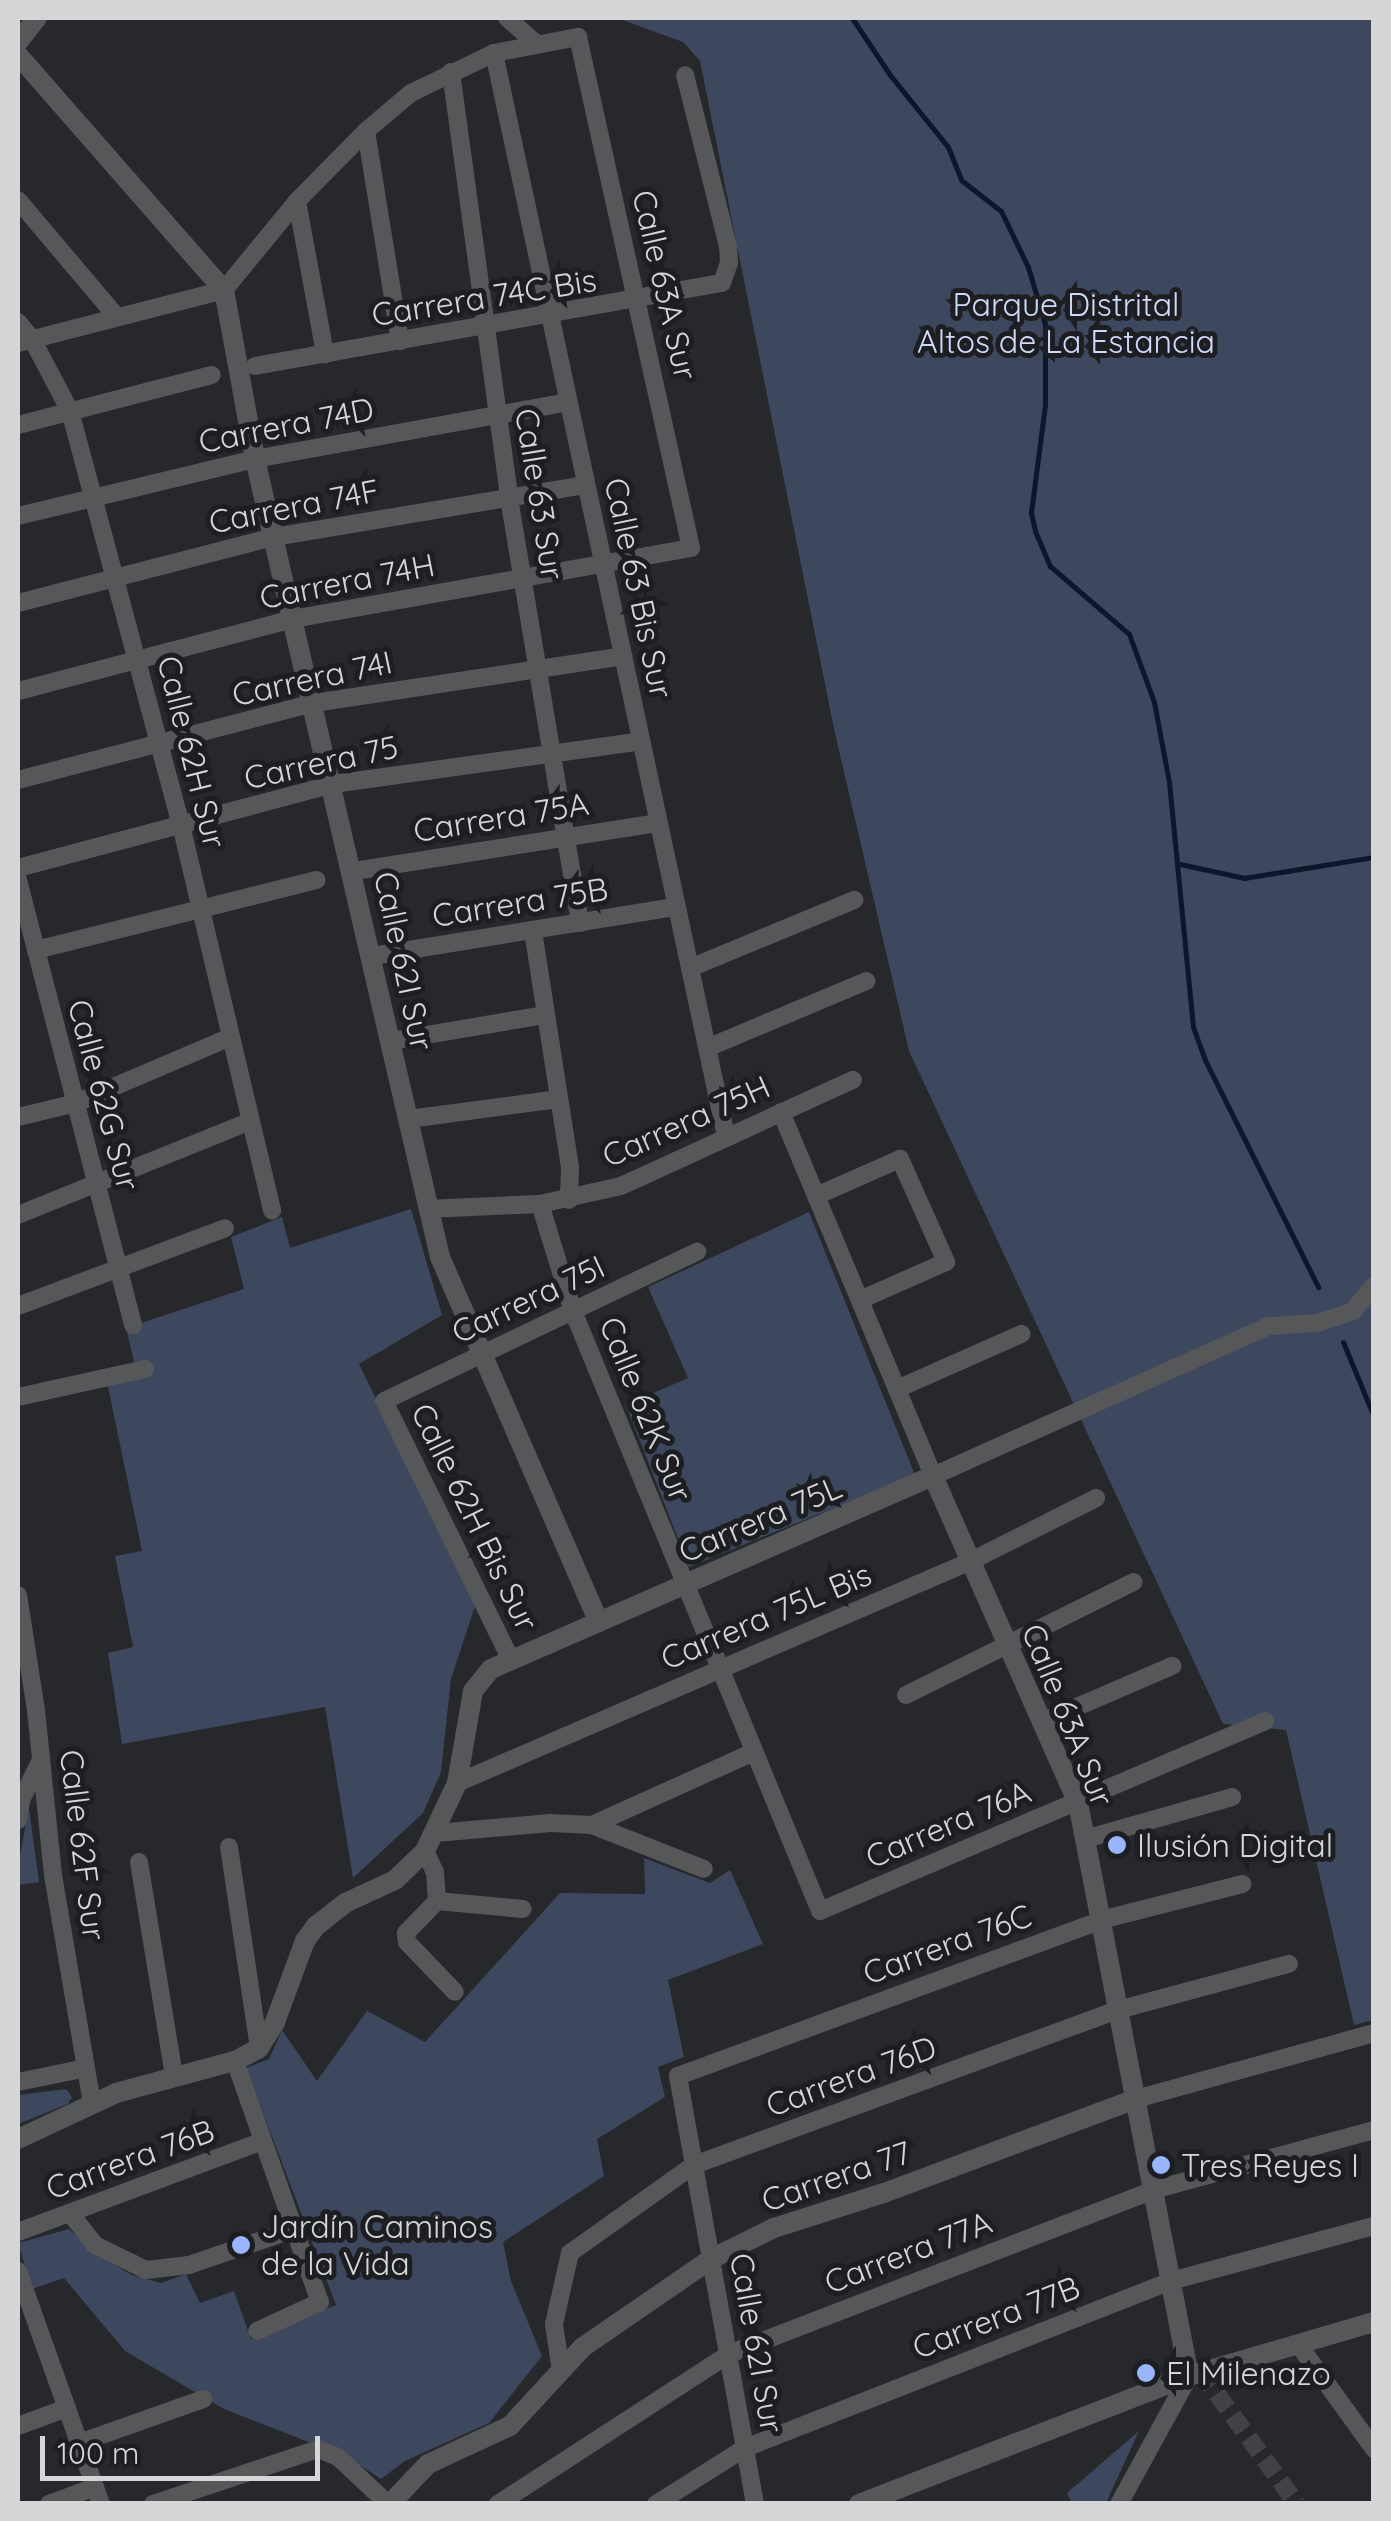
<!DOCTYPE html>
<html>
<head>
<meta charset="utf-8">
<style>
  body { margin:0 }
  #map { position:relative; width:1391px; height:2521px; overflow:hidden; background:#26282b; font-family:Quicksand,sans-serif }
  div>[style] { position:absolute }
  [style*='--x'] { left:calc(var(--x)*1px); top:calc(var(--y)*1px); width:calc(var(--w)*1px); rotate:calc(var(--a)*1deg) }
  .green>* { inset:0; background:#3d475d }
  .stream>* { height:5px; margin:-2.5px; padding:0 2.5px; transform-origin:2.5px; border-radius:2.5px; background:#0e162b }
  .minor-tunnel>* { height:18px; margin-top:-9px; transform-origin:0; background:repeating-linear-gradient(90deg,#404245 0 18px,transparent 0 27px) }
  .minor>* { height:18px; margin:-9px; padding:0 9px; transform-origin:9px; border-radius:9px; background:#565759 }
  .tertiary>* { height:20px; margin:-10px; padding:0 10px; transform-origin:10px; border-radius:10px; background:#565759 }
  .dots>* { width:28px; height:28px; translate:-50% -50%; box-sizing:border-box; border:5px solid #1d1e21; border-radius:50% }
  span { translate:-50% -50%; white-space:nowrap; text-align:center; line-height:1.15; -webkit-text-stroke:10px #1d1e21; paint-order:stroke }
  .street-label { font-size:32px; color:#d5d6d8 }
  .park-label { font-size:32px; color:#cddaf8 }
  .poi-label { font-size:32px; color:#d5d6d8 }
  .left { translate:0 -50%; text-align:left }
  .frame { position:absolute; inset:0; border:20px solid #d5d6d8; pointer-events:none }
  .scale { position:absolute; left:40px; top:2436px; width:280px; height:45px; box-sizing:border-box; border:5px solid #d5d6d8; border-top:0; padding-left:12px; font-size:30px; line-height:35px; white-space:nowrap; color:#d5d6d8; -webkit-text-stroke:8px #1d1e21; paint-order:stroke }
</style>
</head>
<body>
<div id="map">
  <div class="green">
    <i style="clip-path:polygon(617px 18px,1373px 18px,1373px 2020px,1354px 2025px,1286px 1730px,1223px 1724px,909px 1051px,834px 729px,700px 61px,683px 42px)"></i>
    <i style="clip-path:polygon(411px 1209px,442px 1315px,359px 1364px,476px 1603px,451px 1679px,441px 1772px,423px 1813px,353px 1878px,325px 1707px,122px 1744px,108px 1653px,133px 1647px,115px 1556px,142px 1551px,106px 1377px,136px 1370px,126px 1328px,244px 1289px,231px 1237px,282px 1217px,290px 1248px)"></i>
    <i style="clip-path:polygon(809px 1212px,915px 1475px,689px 1567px,626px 1405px,688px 1378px,648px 1287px)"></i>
    <i style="clip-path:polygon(29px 1808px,39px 1882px,18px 1885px,18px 1866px)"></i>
    <i style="clip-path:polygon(644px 1858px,710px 1883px,730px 1870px,763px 1944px,668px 1980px,684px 2057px,658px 2067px,665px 2097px,597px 2139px,604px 2176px,503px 2242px,511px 2281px,542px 2356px,489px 2423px,405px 2461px,381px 2479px,347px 2457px,224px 2409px,125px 2351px,64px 2278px,32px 2289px,18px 2243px,69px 2229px,98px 2255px,132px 2275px,161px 2283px,186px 2274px,200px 2303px,234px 2291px,251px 2339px,336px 2305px,246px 2068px,269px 2059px,282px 2030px,317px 2081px,367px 2011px,425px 2042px,560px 1893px,645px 1894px)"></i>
    <i style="clip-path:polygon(66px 2089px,72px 2097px,68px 2104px,18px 2124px,18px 2095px)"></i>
    <i style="clip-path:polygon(1139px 2431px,1106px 2503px,1072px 2503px,1067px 2493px)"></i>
  </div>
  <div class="stream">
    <i style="--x:852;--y:18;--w:69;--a:56.3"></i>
    <i style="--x:890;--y:75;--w:92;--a:51.1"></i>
    <i style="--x:948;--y:147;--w:35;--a:68"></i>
    <i style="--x:961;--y:180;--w:51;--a:37.8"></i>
    <i style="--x:1001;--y:211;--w:62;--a:64.3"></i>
    <i style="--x:1028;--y:267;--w:59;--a:73.4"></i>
    <i style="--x:1045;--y:324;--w:81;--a:90"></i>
    <i style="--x:1045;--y:405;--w:109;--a:97.4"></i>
    <i style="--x:1031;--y:513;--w:18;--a:77"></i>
    <i style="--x:1035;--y:531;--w:38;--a:67"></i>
    <i style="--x:1050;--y:566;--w:104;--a:40.7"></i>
    <i style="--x:1129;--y:634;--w:72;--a:69.8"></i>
    <i style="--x:1154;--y:702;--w:81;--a:79.4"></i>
    <i style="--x:1169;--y:782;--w:246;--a:84.4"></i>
    <i style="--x:1193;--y:1027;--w:35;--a:70"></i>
    <i style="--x:1205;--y:1060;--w:254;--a:63.5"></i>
    <i style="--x:1180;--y:864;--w:66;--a:12.3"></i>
    <i style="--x:1244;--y:878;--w:132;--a:-9.2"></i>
    <i style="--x:1343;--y:1342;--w:81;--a:67.5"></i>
  </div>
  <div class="minor-tunnel">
    <i style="--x:1201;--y:2372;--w:163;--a:54"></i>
  </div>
  <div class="minor">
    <i style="--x:507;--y:18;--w:37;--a:41"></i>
    <i style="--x:494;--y:53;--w:1108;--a:77.91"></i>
    <i style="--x:451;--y:72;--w:430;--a:82.2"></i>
    <i style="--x:509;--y:498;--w:431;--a:80.5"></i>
    <i style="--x:366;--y:131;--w:213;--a:80.8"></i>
    <i style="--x:18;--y:200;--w:153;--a:49.8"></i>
    <i style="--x:297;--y:201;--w:156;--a:79.6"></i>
    <i style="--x:18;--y:322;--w:22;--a:51"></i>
    <i style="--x:32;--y:339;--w:81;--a:62.2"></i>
    <i style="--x:70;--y:411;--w:429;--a:75"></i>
    <i style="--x:181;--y:825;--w:396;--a:76.7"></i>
    <i style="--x:18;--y:343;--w:213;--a:-14.4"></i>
    <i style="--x:224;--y:290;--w:115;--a:-50.6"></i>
    <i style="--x:297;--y:201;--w:98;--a:-45.4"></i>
    <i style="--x:366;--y:131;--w:59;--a:-40.2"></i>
    <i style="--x:411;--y:93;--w:92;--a:-25.7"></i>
    <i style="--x:494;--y:53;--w:86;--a:-10.8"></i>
    <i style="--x:578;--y:37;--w:523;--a:77.53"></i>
    <i style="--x:691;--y:548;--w:404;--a:169.9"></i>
    <i style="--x:293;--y:619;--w:284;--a:165.3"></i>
    <i style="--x:255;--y:366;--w:474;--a:-10.1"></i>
    <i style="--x:722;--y:283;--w:21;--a:-71"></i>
    <i style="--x:729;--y:263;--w:17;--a:-93"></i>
    <i style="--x:728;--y:246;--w:176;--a:-104.1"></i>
    <i style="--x:18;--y:425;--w:200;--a:-14.5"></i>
    <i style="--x:18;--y:516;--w:244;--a:-13.5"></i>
    <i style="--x:255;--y:459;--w:318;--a:-10.3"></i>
    <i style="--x:18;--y:603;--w:264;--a:-14.5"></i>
    <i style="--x:274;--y:537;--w:316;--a:-9.5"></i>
    <i style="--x:18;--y:780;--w:306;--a:-14.6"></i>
    <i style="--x:314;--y:703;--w:313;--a:-8.6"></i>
    <i style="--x:18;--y:868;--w:326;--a:-14.9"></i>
    <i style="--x:333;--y:784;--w:311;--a:-7.9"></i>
    <i style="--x:354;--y:871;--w:308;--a:-9"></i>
    <i style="--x:18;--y:880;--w:460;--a:75.5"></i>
    <i style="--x:533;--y:931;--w:240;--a:81.1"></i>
    <i style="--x:570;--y:1168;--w:32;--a:92"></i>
    <i style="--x:36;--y:950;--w:289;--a:-14"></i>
    <i style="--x:372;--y:956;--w:308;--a:-9.2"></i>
    <i style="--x:690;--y:968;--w:178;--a:-22.5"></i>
    <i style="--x:391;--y:1041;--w:155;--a:-9.6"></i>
    <i style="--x:707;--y:1048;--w:173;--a:-22.8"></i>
    <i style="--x:781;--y:1112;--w:394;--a:67.3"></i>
    <i style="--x:933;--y:1476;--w:368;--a:-24.1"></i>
    <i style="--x:1269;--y:1326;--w:48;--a:-3.6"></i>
    <i style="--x:1317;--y:1323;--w:38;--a:-18"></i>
    <i style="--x:1353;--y:1311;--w:33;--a:-51"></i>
    <i style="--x:18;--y:1117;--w:60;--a:-13.6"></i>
    <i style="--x:76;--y:1103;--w:168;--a:-23.1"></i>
    <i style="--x:409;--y:1119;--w:151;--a:-7.6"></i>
    <i style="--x:816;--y:1196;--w:92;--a:-23.8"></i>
    <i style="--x:900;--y:1159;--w:113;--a:65.9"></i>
    <i style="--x:946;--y:1262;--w:94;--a:156.2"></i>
    <i style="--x:540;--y:1204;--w:112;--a:72.9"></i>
    <i style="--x:573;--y:1311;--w:649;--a:67.62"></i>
    <i style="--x:820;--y:1911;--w:484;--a:-23.1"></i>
    <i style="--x:428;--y:1209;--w:112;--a:-2.6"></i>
    <i style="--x:540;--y:1204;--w:83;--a:-12.5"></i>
    <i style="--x:621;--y:1186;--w:255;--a:-24.6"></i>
    <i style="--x:18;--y:1215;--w:251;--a:-22"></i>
    <i style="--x:18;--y:1306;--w:221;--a:-20.6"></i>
    <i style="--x:897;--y:1389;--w:136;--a:-23.9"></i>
    <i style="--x:18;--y:1397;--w:130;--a:-12.4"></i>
    <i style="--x:18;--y:1595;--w:116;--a:81.1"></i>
    <i style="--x:36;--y:1710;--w:166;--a:84.1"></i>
    <i style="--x:53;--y:1875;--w:231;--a:80.3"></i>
    <i style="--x:511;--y:1660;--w:288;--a:-116.1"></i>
    <i style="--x:384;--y:1401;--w:347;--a:-25.5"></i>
    <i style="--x:906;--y:1695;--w:254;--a:-26.4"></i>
    <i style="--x:1042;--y:1722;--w:142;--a:-23.3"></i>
    <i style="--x:457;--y:1783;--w:560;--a:-23.36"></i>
    <i style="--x:971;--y:1561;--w:140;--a:-26.7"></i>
    <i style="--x:18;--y:1820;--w:20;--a:-81"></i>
    <i style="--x:21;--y:1800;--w:45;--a:-63.4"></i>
    <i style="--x:592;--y:1825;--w:178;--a:-24.3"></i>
    <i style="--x:436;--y:1833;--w:115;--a:-5"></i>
    <i style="--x:551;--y:1823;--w:41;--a:2.8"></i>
    <i style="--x:592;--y:1825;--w:120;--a:21.4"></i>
    <i style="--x:1085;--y:1839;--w:153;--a:-15.9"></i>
    <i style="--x:229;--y:1847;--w:203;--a:81.5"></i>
    <i style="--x:425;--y:1851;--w:23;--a:65"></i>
    <i style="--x:435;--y:1872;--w:29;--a:86"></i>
    <i style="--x:437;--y:1901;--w:45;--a:134.1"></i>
    <i style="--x:406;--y:1933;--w:9;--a:84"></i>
    <i style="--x:407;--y:1942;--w:69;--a:46.2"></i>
    <i style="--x:139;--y:1862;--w:217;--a:80.7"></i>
    <i style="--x:437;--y:1901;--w:86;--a:5.3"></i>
    <i style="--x:235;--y:2061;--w:256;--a:70.6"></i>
    <i style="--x:320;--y:2302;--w:69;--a:155.3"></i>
    <i style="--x:18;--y:2082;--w:69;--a:-11.6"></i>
    <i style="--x:1136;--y:2099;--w:247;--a:-15.5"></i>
    <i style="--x:70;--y:2213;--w:41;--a:52"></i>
    <i style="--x:95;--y:2245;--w:57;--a:26.1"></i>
    <i style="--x:146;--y:2270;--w:43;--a:-6.6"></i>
    <i style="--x:189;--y:2265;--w:111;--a:-18.9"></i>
    <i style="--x:18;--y:2232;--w:261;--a:-20.4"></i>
    <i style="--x:18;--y:2271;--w:247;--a:70.4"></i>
    <i style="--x:1298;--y:2344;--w:130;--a:54.1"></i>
    <i style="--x:561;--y:2371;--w:48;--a:-98.5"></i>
    <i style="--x:554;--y:2324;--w:73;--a:-77.3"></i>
    <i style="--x:570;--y:2253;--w:152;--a:-35.4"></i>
    <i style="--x:694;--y:2165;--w:451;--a:-20.1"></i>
    <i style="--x:1118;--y:2010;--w:177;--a:-15.1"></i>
    <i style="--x:18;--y:2426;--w:52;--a:-20.2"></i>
    <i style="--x:79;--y:2443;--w:132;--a:-19.5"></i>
    <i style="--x:49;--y:2504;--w:49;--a:-20.3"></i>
    <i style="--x:153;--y:2504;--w:174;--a:-18.4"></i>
    <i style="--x:318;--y:2449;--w:22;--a:22"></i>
    <i style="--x:338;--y:2457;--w:69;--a:43.2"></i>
    <i style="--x:498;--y:2504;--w:275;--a:-33"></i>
    <i style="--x:729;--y:2354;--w:455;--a:-21.1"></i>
    <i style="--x:1153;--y:2190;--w:229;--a:-15.2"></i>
    <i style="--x:656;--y:2504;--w:105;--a:-32.2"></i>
    <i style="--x:745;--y:2448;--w:458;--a:-21.4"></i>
    <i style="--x:1171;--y:2281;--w:210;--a:-15.2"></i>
    <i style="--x:755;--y:2504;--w:435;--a:-100.2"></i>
    <i style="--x:678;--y:2076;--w:451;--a:-20.2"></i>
    <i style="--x:1101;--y:1920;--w:146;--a:-14.3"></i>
    <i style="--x:1119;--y:2504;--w:146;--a:-61.3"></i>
  </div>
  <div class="tertiary">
    <i style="--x:18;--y:42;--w:31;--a:-52"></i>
    <i style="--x:18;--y:55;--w:313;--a:48.8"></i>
    <i style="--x:224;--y:290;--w:172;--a:79.6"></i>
    <i style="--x:255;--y:459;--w:819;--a:76.95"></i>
    <i style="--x:440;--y:1257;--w:398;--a:66.5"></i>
    <i style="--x:18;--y:2139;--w:108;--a:-25.1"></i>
    <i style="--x:116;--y:2093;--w:123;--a:-15.1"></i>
    <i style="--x:235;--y:2061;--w:27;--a:-28"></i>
    <i style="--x:259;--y:2048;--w:31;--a:-58"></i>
    <i style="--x:275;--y:2022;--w:86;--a:-69.7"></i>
    <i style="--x:305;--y:1941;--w:19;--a:-54"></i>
    <i style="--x:316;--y:1926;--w:37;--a:-38"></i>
    <i style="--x:345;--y:1903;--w:55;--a:-24.7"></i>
    <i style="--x:395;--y:1880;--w:42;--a:-44"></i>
    <i style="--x:425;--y:1851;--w:75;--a:-64.8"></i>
    <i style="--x:457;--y:1783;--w:93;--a:-80.1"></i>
    <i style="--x:473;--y:1691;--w:28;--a:-51"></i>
    <i style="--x:491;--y:1669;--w:482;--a:-23.6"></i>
    <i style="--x:933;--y:1476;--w:358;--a:66.1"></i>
    <i style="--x:1078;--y:1803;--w:584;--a:79.04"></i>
    <i style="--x:390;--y:2504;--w:55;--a:-46.5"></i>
    <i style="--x:428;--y:2464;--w:90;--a:-24.9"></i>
    <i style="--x:510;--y:2426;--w:108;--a:-47.3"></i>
    <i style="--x:583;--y:2347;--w:155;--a:-34.5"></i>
    <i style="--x:711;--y:2259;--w:70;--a:-26.2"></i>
    <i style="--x:774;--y:2228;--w:115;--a:-17.7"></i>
    <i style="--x:884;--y:2193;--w:269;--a:-20.5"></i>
    <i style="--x:859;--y:2504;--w:354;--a:-21.2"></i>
    <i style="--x:1189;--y:2376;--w:193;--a:-16.3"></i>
  </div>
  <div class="dots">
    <i style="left:1117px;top:1845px;background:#98b5fd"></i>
    <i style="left:1161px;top:2165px;background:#98b5fd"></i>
    <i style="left:241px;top:2245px;background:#98b5fd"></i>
    <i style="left:1146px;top:2373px;background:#98b5fd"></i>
  </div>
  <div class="street-label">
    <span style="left:665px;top:285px;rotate:77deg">Calle 63A Sur</span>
    <span style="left:484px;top:297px;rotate:-9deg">Carrera 74C Bis</span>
    <span style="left:286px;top:425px;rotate:-11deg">Carrera 74D</span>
    <span style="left:540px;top:494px;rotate:81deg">Calle 63 Sur</span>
    <span style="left:294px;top:506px;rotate:-11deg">Carrera 74F</span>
    <span style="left:347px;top:581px;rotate:-11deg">Carrera 74H</span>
    <span style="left:639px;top:588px;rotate:78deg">Calle 63 Bis Sur</span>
    <span style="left:312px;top:678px;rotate:-12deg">Carrera 74I</span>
    <span style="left:192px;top:752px;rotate:76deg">Calle 62H Sur</span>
    <span style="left:321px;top:762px;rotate:-12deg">Carrera 75</span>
    <span style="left:501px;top:817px;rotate:-9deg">Carrera 75A</span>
    <span style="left:520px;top:902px;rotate:-9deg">Carrera 75B</span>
    <span style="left:404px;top:961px;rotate:78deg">Calle 62I Sur</span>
    <span style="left:104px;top:1095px;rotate:75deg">Calle 62G Sur</span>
    <span style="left:686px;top:1121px;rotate:-24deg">Carrera 75H</span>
    <span style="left:528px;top:1299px;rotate:-25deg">Carrera 75I</span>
    <span style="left:646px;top:1409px;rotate:68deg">Calle 62K Sur</span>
    <span style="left:475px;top:1517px;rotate:64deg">Calle 62H Bis Sur</span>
    <span style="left:760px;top:1519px;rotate:-23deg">Carrera 75L</span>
    <span style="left:766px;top:1616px;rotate:-23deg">Carrera 75L Bis</span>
    <span style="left:1068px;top:1715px;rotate:68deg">Calle 63A Sur</span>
    <span style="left:948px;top:1824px;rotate:-23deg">Carrera 76A</span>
    <span style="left:83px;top:1845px;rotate:83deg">Calle 62F Sur</span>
    <span style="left:947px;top:1944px;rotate:-20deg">Carrera 76C</span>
    <span style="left:851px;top:2076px;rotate:-20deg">Carrera 76D</span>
    <span style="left:130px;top:2159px;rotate:-20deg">Carrera 76B</span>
    <span style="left:836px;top:2176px;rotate:-19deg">Carrera 77</span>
    <span style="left:908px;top:2252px;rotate:-21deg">Carrera 77A</span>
    <span style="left:996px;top:2317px;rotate:-21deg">Carrera 77B</span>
    <span style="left:757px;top:2343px;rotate:80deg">Calle 62I Sur</span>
  </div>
  <div class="park-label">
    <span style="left:1066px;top:323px">Parque Distrital<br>Altos de La Estancia</span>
  </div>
  <div class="poi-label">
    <span class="left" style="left:1137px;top:1845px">Ilusión Digital</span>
    <span class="left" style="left:1181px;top:2165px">Tres Reyes I</span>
    <span class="left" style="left:261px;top:2245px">Jardín Caminos<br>de la Vida</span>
    <span class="left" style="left:1166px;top:2373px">El Milenazo</span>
  </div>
  <div class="frame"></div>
  <div class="scale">100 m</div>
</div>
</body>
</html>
